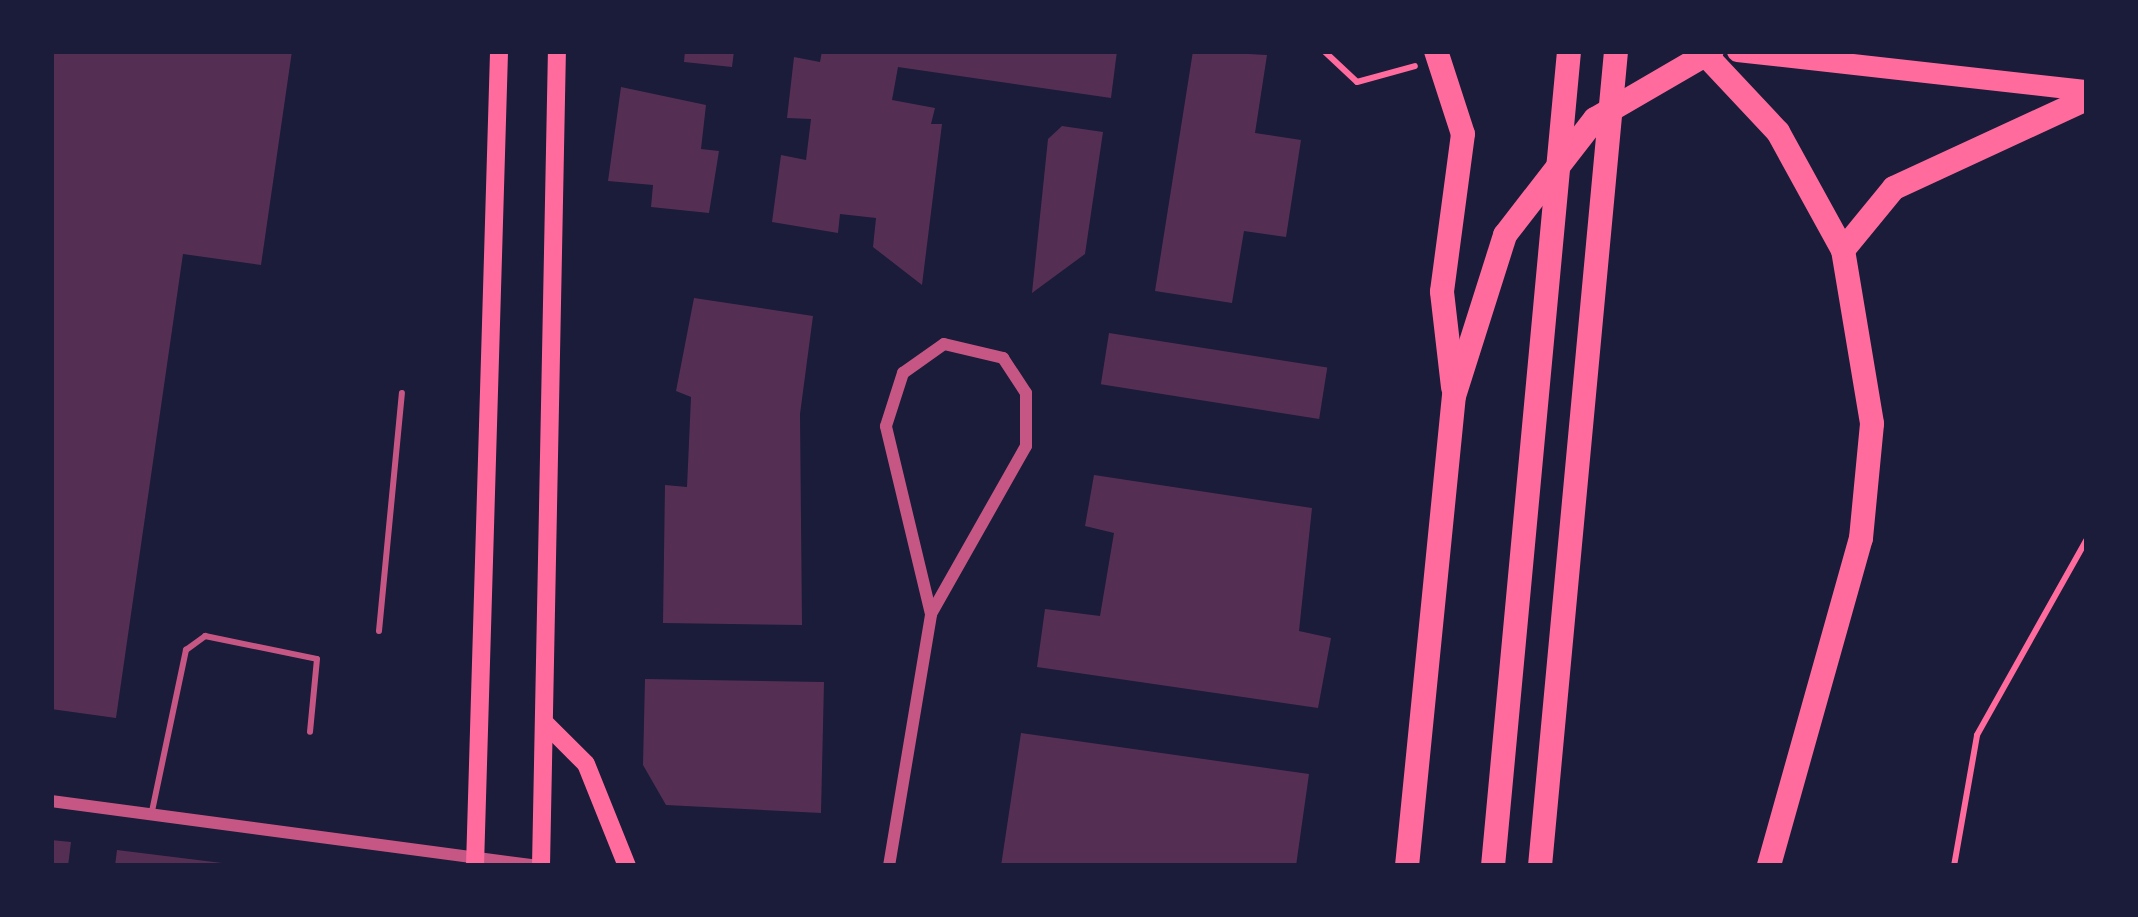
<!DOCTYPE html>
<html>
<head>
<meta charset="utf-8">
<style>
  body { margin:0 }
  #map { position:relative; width:2138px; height:917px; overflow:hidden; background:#1b1b3a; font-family:Arial,sans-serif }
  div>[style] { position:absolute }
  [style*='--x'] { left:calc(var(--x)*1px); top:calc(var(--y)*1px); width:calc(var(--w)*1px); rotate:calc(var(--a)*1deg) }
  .building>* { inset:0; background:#542f53; transform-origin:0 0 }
  .path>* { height:6px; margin:-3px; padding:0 3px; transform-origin:3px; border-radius:3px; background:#ff6b9d }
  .service>* { height:6px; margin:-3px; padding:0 3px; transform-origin:3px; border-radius:3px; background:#c65784 }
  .minor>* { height:12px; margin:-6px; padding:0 6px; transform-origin:6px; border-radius:6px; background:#c65784 }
  .secondary>* { height:18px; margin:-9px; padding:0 9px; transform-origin:9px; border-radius:9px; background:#ff6b9d }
  .primary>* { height:21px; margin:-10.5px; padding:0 10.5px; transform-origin:10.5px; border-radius:10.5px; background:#ff6b9d }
  .motorway>* { height:24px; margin:-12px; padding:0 12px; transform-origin:12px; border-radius:12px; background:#ff6b9d }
  span { translate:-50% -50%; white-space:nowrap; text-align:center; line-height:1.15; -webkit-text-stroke:10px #1b1b3a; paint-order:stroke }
  .frame { position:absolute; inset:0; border:54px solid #1b1b3a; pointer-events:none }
</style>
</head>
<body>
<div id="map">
  <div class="building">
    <i style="clip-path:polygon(51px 51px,292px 51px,261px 265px,183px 254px,116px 718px,51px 709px)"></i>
    <i style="clip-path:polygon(685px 51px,734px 51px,732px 67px,684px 62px)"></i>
    <i style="clip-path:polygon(822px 51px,1117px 51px,1111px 98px,898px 67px,892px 100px,935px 108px,931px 124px,942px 124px,922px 285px,873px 247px,876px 218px,840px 214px,838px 233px,772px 222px,781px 155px,806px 160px,811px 119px,787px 118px,794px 57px,820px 62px)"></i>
    <i style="clip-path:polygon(1193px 51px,1267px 55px,1255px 133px,1301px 140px,1286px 237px,1244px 231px,1232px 303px,1155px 291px)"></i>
    <i style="clip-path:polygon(621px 87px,706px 105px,701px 149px,719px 151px,709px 213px,651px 207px,653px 185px,608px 181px)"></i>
    <i style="clip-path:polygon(1062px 126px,1103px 132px,1085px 254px,1032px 293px,1048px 139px)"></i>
    <i style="clip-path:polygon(694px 298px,813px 316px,800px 414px,802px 625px,663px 623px,665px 485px,687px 487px,691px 397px,676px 391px)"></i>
    <i style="left:1109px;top:333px;width:221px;height:52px;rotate:9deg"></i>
    <i style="clip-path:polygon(1094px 475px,1312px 508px,1299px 631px,1331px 638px,1318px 708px,1037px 667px,1045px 609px,1100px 616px,1114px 533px,1085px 526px)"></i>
    <i style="clip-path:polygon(645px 679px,824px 682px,821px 813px,666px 805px,643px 765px)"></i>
    <i style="clip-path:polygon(1021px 733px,1309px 774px,1296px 866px,1001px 866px)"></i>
    <i style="clip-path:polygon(51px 840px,71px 842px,68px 866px,51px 866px)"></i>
    <i style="clip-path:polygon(117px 850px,222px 863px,222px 866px,115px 866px)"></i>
  </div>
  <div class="path">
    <i style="--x:1324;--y:51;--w:45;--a:43.2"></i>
    <i style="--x:1357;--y:82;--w:60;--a:-15.4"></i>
    <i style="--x:1954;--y:866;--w:133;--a:-80"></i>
    <i style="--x:1977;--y:735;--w:225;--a:-60.7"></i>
  </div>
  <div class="service">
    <i style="--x:379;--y:631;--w:239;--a:-84.5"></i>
    <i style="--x:151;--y:816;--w:170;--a:-78.1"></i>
    <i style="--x:186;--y:650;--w:24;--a:-36"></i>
    <i style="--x:205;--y:636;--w:114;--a:11.6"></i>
    <i style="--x:317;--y:659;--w:73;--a:95.5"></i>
  </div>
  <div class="minor">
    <i style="--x:944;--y:344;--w:61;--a:13.3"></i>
    <i style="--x:1003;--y:358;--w:42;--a:56.7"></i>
    <i style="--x:1026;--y:393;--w:53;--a:90"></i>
    <i style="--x:1026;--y:446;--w:193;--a:119.5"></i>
    <i style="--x:931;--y:614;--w:193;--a:-103.5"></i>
    <i style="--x:886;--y:426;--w:56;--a:-72.2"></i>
    <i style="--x:903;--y:373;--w:50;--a:-35.3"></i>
    <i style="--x:51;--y:801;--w:488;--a:7.6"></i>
    <i style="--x:889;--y:866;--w:255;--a:-80.5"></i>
  </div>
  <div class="secondary">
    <i style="--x:544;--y:722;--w:59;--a:45"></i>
    <i style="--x:586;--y:764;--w:110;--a:68.1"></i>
    <i style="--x:475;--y:866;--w:815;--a:-88.31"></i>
    <i style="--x:541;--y:866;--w:815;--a:-88.88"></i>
  </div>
  <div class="primary">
    <i style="--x:1737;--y:51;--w:352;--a:6.4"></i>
  </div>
  <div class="motorway">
    <i style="--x:1436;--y:51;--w:87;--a:72"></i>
    <i style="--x:1463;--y:134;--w:159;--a:97.6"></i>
    <i style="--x:1442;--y:292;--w:96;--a:83.4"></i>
    <i style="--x:1702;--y:51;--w:111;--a:46.8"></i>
    <i style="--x:1778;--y:132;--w:135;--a:61.2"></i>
    <i style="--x:1843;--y:250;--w:176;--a:80.5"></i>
    <i style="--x:1872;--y:424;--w:115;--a:95.5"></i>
    <i style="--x:1861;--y:538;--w:341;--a:105.7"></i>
    <i style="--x:1843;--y:250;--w:80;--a:-50.6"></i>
    <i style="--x:1894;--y:188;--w:213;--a:-24.8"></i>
    <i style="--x:1407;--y:866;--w:472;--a:-84.3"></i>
    <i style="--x:1454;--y:396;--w:169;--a:-72.4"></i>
    <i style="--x:1505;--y:235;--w:147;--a:-52.2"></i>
    <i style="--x:1595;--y:119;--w:135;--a:-30.2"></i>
    <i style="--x:1493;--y:866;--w:819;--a:-84.67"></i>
    <i style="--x:1540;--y:866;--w:819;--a:-84.67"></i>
  </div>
  <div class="frame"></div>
</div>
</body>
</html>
